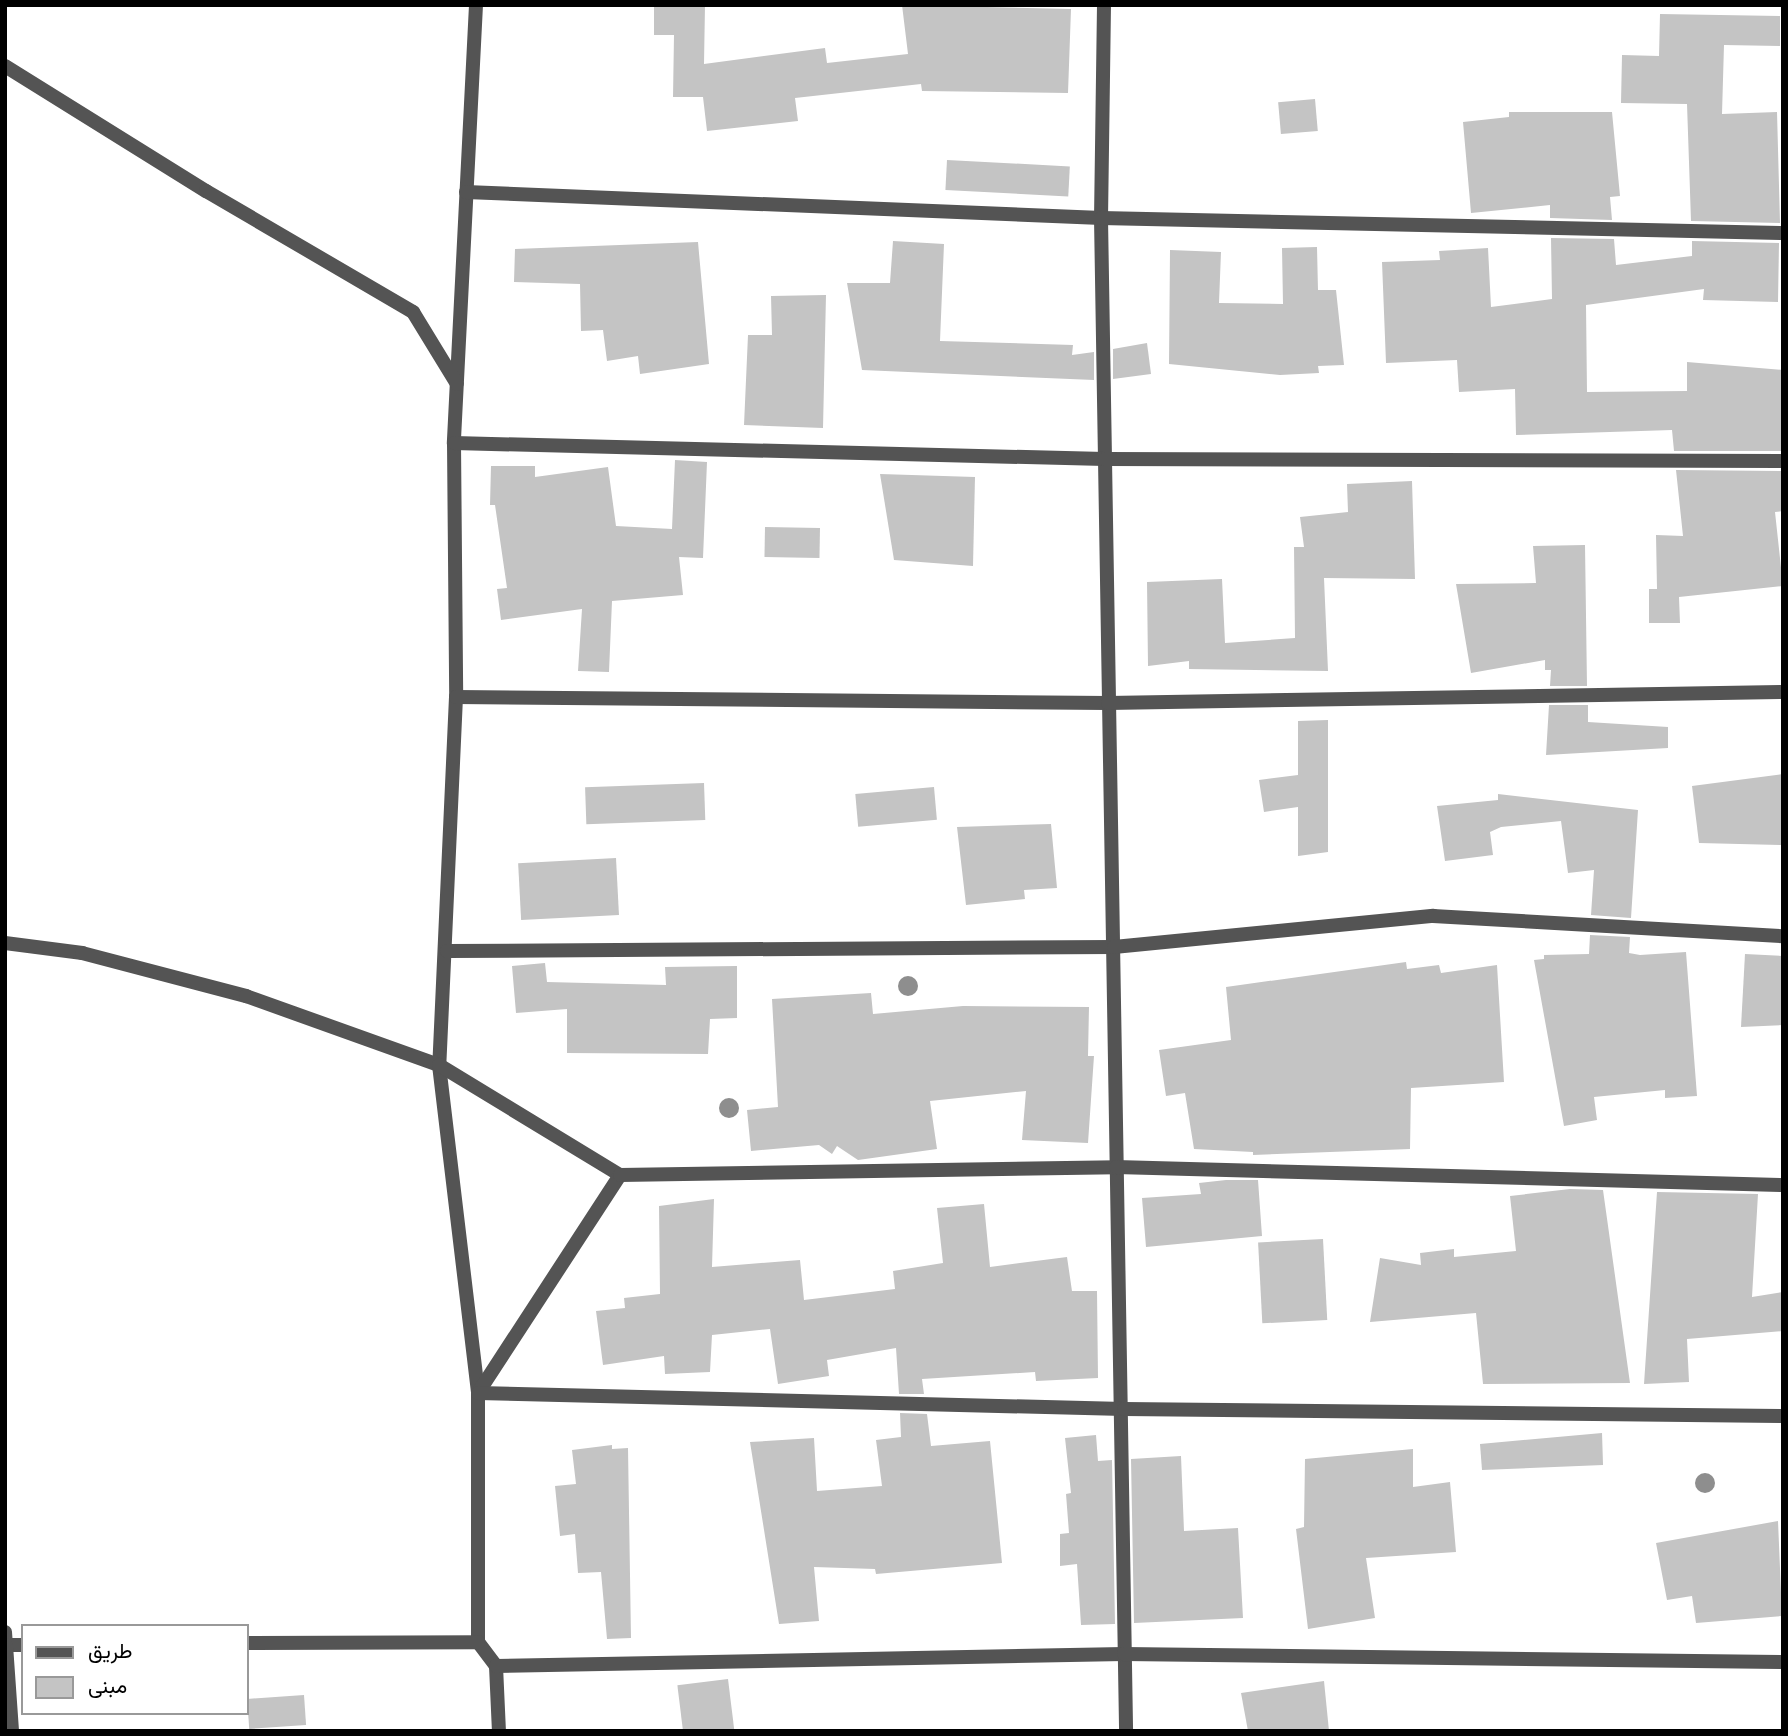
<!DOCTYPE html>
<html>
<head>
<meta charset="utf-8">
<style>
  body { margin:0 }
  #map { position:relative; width:1788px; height:1736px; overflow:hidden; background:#fff; font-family:"Archivo Narrow",Vazirmatn,sans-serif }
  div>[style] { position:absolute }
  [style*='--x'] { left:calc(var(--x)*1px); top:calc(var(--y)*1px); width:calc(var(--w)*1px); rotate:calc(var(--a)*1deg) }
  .building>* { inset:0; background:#c4c4c4; transform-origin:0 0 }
  .minor>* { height:14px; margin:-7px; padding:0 7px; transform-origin:7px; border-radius:7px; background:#545454 }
  .trees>* { width:20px; height:20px; margin:-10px; border-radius:50%; background:#8e8e8e }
  span { translate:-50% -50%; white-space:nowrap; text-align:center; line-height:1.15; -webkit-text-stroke:5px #fff; paint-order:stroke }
  .frame { position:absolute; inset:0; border:7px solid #000; pointer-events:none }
  .legend { position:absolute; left:21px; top:1624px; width:228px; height:91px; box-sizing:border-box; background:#fff; border:2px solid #999; margin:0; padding:9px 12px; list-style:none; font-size:21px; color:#000 }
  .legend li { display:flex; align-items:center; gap:14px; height:35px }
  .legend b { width:35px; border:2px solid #999 }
</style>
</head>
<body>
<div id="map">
  <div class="building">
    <i style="clip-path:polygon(654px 5px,705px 5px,704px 64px,825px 48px,827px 63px,908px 54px,902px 5px,1071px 9px,1068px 93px,922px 91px,921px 84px,795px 98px,798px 121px,707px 131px,703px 97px,673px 97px,674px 35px,654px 35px)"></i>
    <i style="clip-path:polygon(1660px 14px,1780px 16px,1780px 46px,1724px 45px,1722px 114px,1777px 112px,1780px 223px,1691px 221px,1687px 104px,1621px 103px,1622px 55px,1659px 56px)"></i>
    <i style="left:1315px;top:99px;width:32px;height:37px;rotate:85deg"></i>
    <i style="clip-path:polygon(1509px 112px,1612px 112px,1620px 196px,1610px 197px,1612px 220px,1550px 218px,1550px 205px,1471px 213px,1463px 122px,1509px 117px)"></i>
    <i style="left:947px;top:160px;width:123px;height:30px;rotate:3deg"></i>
    <i style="clip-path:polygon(1551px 238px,1614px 239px,1616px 265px,1692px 256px,1692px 241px,1779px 243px,1778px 302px,1703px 300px,1704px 289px,1586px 305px,1587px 392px,1687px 391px,1687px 362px,1783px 370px,1781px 451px,1674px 451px,1672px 430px,1516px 435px,1515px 389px,1459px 392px,1457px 360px,1386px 363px,1382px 262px,1440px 260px,1439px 251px,1488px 248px,1491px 307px,1552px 299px)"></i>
    <i style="clip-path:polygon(893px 241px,944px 244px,940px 341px,1073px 345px,1072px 355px,1094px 352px,1094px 380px,862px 370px,847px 283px,890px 283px)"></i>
    <i style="clip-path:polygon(698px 242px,709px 364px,640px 374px,638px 356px,607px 361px,603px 330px,581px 331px,580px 284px,514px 282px,515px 249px)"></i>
    <i style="clip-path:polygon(1317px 247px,1318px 290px,1336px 290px,1344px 365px,1318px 366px,1319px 373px,1280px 375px,1169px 364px,1170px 250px,1221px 252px,1219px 303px,1283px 304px,1282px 248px)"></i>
    <i style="clip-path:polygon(826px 295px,823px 428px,744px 425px,748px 335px,772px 335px,771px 296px)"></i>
    <i style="clip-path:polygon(1147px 343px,1151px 374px,1113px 379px,1113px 349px)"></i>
    <i style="clip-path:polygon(675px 460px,707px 462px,703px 558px,679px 557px,683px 595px,612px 601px,609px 672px,578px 671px,582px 609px,501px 620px,497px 589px,507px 588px,495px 505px,490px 505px,491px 466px,535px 466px,535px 477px,608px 467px,616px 526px,672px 529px)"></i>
    <i style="clip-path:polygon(1676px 470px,1781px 471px,1783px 511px,1775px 512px,1783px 586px,1679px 597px,1680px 623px,1649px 623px,1649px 589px,1657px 589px,1656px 535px,1683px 536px)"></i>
    <i style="clip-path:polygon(880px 474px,975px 477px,973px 566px,894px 560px)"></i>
    <i style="clip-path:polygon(1412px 481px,1415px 579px,1324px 578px,1328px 671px,1189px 669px,1189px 661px,1148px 666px,1147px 582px,1222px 579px,1225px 643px,1295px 638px,1294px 547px,1304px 547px,1300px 517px,1348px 512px,1347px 484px)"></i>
    <i style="left:765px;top:527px;width:55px;height:30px;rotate:1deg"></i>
    <i style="clip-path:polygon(1585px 545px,1587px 686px,1550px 686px,1551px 670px,1545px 670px,1545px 660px,1471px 673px,1456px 584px,1536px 583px,1533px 546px)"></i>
    <i style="clip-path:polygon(1549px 705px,1588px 705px,1588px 722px,1668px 727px,1668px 748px,1546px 755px)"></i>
    <i style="clip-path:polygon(1328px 720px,1328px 852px,1298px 856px,1298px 807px,1264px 812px,1259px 780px,1298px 775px,1298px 721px)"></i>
    <i style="clip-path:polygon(1783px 774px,1783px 845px,1699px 843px,1692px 786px)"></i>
    <i style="left:704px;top:783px;width:37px;height:119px;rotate:88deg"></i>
    <i style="left:934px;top:787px;width:33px;height:79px;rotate:85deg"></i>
    <i style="clip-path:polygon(1498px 794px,1638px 810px,1631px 918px,1591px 915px,1594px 870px,1568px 873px,1561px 821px,1501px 827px,1490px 832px,1493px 855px,1445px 861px,1437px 806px,1498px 800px)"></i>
    <i style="clip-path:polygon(1051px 824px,1057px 888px,1024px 890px,1025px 899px,966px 905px,957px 827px)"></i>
    <i style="left:616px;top:858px;width:57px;height:98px;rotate:87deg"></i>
    <i style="clip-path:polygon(1590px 935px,1630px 937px,1629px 953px,1640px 955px,1686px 952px,1697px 1096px,1665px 1098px,1665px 1090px,1594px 1097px,1597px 1120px,1564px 1126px,1534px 960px,1544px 959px,1544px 955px,1589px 954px)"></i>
    <i style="clip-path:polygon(1745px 954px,1783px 956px,1783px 1025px,1741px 1027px)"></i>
    <i style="clip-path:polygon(1406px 962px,1407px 969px,1439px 965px,1441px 973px,1497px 965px,1504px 1082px,1411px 1088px,1410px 1149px,1253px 1155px,1253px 1152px,1194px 1149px,1185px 1093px,1166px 1096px,1159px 1050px,1231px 1040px,1226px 987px)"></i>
    <i style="clip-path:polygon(545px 963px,547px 982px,666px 985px,665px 967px,737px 966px,737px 1018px,710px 1019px,708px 1054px,567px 1053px,567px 1009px,516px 1013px,512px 966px)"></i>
    <i style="clip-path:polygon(871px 993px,873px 1014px,963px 1006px,1089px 1007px,1088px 1056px,1094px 1056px,1088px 1143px,1022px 1140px,1026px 1091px,930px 1101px,937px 1149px,858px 1160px,837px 1146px,832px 1154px,819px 1145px,751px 1151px,747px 1110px,778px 1107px,772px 999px)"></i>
    <i style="clip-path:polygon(1226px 1180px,1258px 1180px,1262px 1236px,1146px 1247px,1142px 1198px,1201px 1194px,1199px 1183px)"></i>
    <i style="clip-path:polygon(1570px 1189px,1603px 1190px,1630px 1383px,1483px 1384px,1476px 1313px,1370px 1322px,1380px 1258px,1421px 1265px,1420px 1253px,1454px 1249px,1454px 1257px,1516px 1251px,1510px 1196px)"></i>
    <i style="clip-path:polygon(1657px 1192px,1758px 1194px,1752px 1297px,1783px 1292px,1783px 1331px,1687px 1339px,1689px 1382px,1644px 1384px)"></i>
    <i style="clip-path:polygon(714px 1199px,712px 1267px,800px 1260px,804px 1300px,895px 1289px,893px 1271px,943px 1263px,937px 1208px,984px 1204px,990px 1267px,1067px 1257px,1072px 1291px,1097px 1291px,1098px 1378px,1036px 1381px,1035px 1372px,922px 1379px,924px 1394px,899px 1394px,896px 1348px,827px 1360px,829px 1376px,778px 1384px,770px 1329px,712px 1335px,710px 1372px,665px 1374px,664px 1356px,603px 1365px,596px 1311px,625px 1308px,624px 1298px,660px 1294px,659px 1206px)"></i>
    <i style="left:1323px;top:1239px;width:81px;height:65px;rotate:87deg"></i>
    <i style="clip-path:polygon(900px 1413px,927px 1414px,931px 1446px,990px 1441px,1002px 1563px,876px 1574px,875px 1569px,814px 1567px,819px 1621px,779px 1624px,750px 1442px,814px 1438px,817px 1491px,882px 1486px,876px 1440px,901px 1437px)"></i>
    <i style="clip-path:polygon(1602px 1433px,1603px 1465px,1482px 1470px,1480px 1444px)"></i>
    <i style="clip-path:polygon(1096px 1435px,1098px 1461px,1112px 1460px,1115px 1624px,1081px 1625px,1077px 1564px,1060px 1566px,1060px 1534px,1069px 1533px,1066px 1494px,1071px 1493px,1065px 1438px)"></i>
    <i style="clip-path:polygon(612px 1445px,612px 1449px,628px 1448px,631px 1638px,607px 1639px,601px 1572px,578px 1573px,575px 1534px,560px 1536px,555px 1486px,576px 1484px,572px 1450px)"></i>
    <i style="clip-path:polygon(1413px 1449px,1413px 1487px,1450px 1482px,1456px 1552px,1366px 1558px,1375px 1618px,1308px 1629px,1296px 1529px,1304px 1527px,1305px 1459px)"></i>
    <i style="clip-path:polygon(1181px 1456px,1184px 1531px,1238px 1528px,1243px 1618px,1134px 1623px,1131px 1459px)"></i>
    <i style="clip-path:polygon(1778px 1521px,1782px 1616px,1696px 1623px,1692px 1596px,1667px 1600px,1656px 1543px)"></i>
    <i style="left:728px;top:1679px;width:52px;height:51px;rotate:83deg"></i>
    <i style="clip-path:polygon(1324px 1681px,1329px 1731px,1248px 1731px,1241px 1693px)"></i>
    <i style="left:304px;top:1695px;width:30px;height:57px;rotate:86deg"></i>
  </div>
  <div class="minor">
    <i style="--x:476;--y:5;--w:439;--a:92.9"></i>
    <i style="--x:454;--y:443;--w:254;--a:89.5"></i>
    <i style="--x:456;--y:697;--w:368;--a:92.6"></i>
    <i style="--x:439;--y:1065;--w:330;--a:83.2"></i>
    <i style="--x:478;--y:1393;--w:249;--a:90"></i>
    <i style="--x:478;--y:1642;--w:30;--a:53"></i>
    <i style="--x:496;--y:1666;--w:65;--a:87.4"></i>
    <i style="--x:1104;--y:5;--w:213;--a:90.8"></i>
    <i style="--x:1101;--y:218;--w:1513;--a:89.05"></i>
    <i style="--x:5;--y:66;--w:237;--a:31.9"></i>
    <i style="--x:206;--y:191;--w:240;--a:30.3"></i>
    <i style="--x:413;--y:312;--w:84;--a:58.6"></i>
    <i style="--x:466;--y:192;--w:636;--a:2.34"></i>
    <i style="--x:1101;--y:218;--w:682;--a:1.26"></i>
    <i style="--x:454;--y:443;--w:651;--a:1.41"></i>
    <i style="--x:1105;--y:459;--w:678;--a:0.17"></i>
    <i style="--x:456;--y:697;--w:652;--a:0.53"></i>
    <i style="--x:1108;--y:703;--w:675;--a:-0.93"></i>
    <i style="--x:5;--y:943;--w:78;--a:7.4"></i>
    <i style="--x:82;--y:953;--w:170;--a:14.7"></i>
    <i style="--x:246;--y:996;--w:205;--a:19.7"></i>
    <i style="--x:439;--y:1065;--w:212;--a:31.3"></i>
    <i style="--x:447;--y:951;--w:667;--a:-0.34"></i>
    <i style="--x:1114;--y:947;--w:321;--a:-5.6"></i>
    <i style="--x:1433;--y:916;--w:351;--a:3.3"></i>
    <i style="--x:478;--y:1393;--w:260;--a:-56.9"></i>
    <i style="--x:620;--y:1175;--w:496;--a:-0.9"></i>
    <i style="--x:1116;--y:1167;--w:667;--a:1.55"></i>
    <i style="--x:478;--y:1393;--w:646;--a:1.42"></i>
    <i style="--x:1124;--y:1409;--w:659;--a:0.61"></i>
    <i style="--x:5;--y:1632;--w:13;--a:86"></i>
    <i style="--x:6;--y:1645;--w:17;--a:0"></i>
    <i style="--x:247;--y:1643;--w:231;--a:-0.2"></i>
    <i style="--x:6;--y:1645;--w:86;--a:86"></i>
    <i style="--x:496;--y:1666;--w:628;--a:-1.09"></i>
    <i style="--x:1124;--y:1654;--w:659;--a:0.7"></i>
  </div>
  <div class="trees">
    <i style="left:908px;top:986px"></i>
    <i style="left:729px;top:1108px"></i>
    <i style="left:1705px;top:1483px"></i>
  </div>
  <div class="frame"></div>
  <ul class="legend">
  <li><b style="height:9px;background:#545454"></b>طريق</li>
  <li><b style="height:19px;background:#c4c4c4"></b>مبنى</li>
  </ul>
</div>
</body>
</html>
